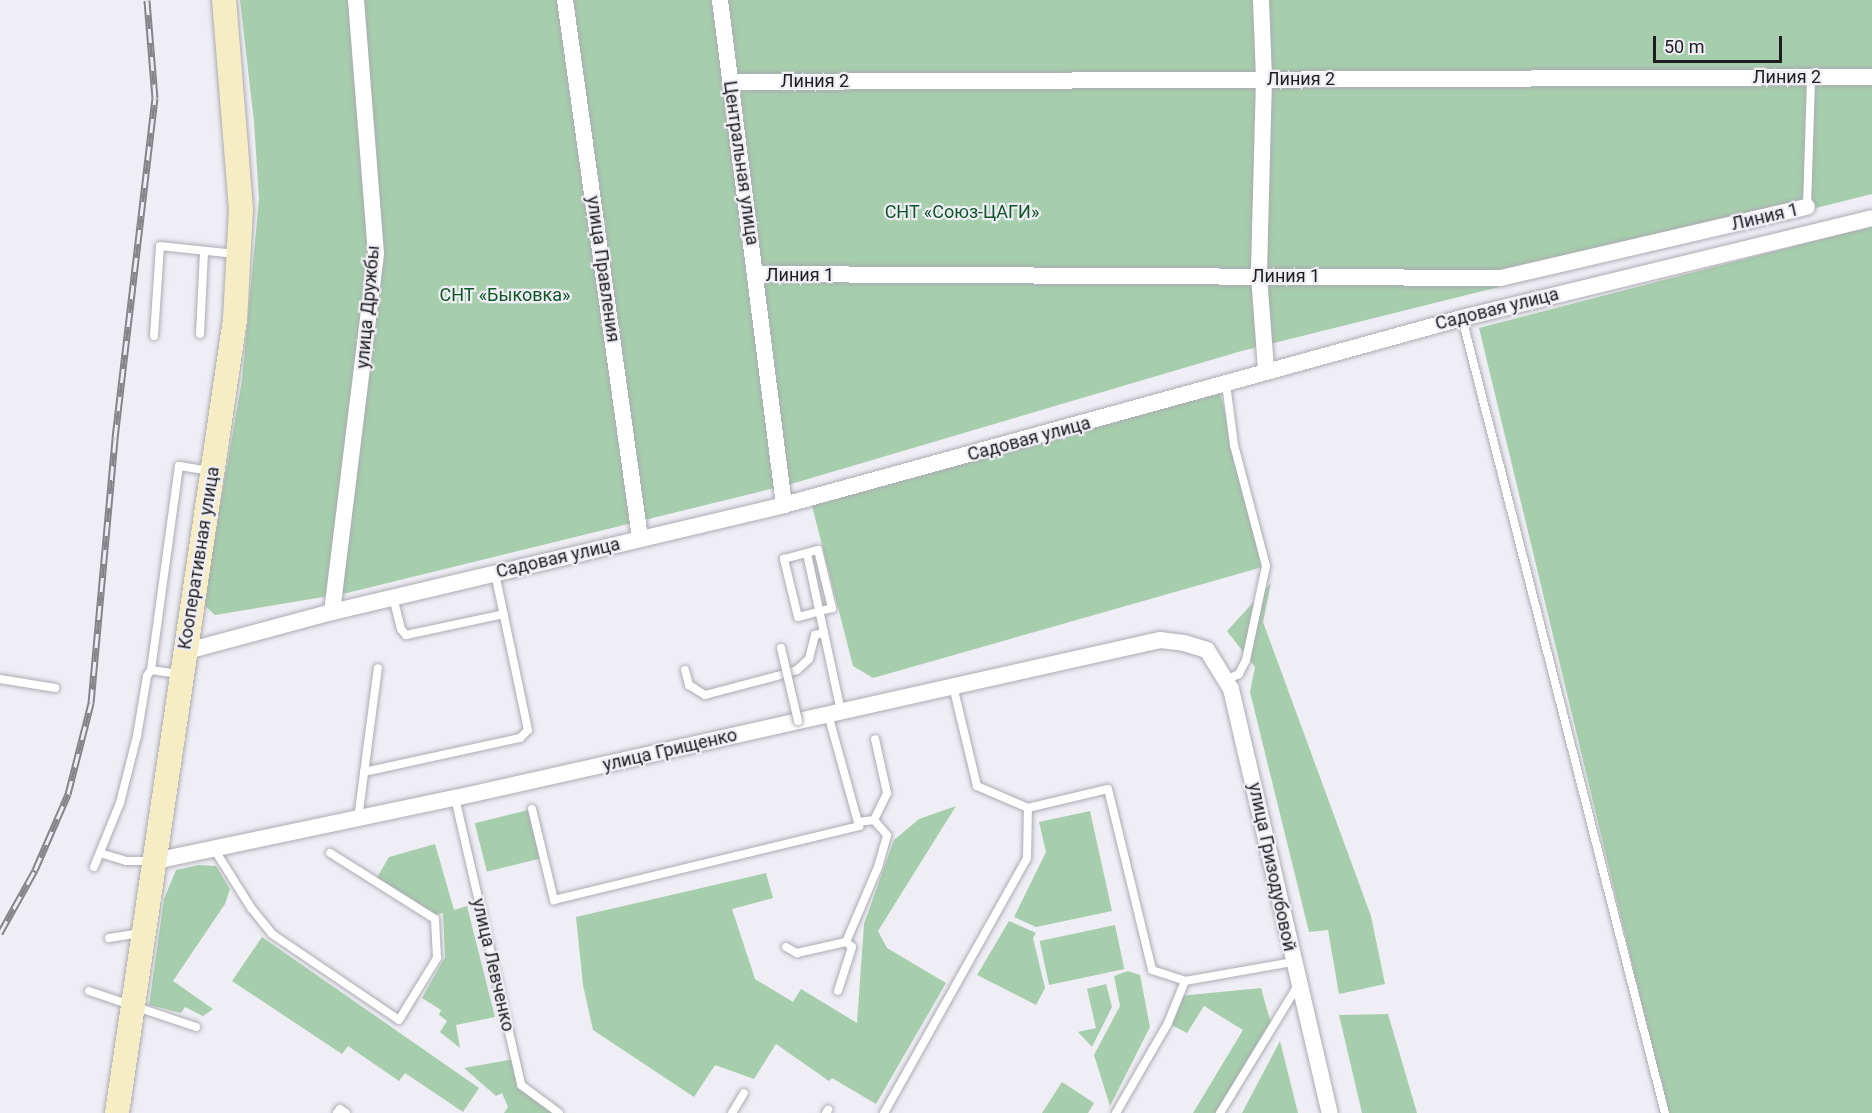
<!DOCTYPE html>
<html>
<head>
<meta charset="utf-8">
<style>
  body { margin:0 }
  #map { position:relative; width:1872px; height:1113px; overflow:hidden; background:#efeef5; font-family:Roboto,sans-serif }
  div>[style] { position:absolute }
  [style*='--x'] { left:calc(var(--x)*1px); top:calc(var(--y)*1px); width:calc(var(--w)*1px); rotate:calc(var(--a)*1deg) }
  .green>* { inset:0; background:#a6ceac; transform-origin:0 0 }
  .roads { filter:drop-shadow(0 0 2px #ababb2) drop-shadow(0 0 2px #ababb2) }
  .lane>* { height:8px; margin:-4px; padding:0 4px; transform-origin:4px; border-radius:4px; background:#fff }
  .street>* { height:16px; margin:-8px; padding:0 8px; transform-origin:8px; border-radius:8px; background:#fff }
  .secondary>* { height:24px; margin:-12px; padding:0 12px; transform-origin:12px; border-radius:12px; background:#f7edc4 }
  .rail>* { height:7px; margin-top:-3.5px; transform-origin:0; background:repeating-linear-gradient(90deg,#efeef5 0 14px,#858489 0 28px); box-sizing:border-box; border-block:2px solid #858489 }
  .bridges { filter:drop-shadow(0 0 2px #ababb2) drop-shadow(0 0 2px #ababb2) }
  .lane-bridge>* { height:8px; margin:-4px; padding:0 4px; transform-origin:4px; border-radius:4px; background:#fff }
  span { translate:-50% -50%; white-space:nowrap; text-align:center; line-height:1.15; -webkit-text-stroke:4.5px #efeef5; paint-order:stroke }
  .street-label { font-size:18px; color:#1e1e21 }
  .park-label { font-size:18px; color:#0e5526 }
  .scale { position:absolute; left:1653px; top:36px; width:129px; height:27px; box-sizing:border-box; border:3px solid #1e1e21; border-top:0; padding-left:8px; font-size:18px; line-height:21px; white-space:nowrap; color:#1e1e21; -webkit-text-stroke:4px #efeef5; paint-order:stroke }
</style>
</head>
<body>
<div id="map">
  <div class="green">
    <i style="clip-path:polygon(240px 0,1872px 0,1872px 194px,1238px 352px,791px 484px,347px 593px,215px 615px,203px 604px,242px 380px,259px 199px,254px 122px)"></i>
    <i style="clip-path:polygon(1872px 226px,1872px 1113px,1668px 1113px,1479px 328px)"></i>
    <i style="clip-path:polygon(1218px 386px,1266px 566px,873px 678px,853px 666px,810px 498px)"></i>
    <i style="clip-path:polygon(1271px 583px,1263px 622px,1371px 916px,1385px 984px,1339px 994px,1328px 930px,1309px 932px,1250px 692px,1255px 667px,1227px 631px)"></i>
    <i style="clip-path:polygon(956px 806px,878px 931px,887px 948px,946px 983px,876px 1104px,832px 1078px,829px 1081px,776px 1044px,754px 1079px,715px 1065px,694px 1097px,593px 1030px,583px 985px,576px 917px,766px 873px,773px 898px,732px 909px,755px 979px,793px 1002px,801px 989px,857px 1023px,864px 924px,894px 840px,919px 819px)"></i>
    <i style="left:532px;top:809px;width:50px;height:59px;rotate:76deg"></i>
    <i style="clip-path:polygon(1090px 811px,1112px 911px,1036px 927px,1014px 917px,1046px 852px,1039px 822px)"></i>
    <i style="clip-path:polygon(435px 844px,454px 910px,467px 906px,495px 1017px,456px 1025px,460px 1048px,440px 1032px,447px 1021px,439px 1015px,441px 1010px,422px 998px,445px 957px,443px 913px,431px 916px,375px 881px,389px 857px)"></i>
    <i style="clip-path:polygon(199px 865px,216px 866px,230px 889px,225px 904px,173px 981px,213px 1009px,203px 1016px,185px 1007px,181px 1013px,149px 1005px,164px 899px,176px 870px)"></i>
    <i style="clip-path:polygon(1009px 921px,1036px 933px,1033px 938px,1045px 988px,1036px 1005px,977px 975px)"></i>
    <i style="left:1115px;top:925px;width:45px;height:77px;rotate:78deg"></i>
    <i style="clip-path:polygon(262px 937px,479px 1088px,463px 1112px,405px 1073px,399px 1081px,348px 1046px,342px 1054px,232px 981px)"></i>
    <i style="clip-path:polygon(1128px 971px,1140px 975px,1150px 1027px,1110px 1106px,1094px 1055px,1120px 1006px,1114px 976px)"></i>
    <i style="clip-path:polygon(1106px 984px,1112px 1007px,1092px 1047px,1078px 1032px,1096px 1028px,1087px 989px)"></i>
    <i style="clip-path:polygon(1261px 988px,1272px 1027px,1220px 1113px,1193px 1113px,1243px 1030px,1204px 1006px,1187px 1033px,1168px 1023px,1179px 996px)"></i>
    <i style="clip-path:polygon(1388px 1014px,1417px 1113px,1362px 1113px,1339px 1015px)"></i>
    <i style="clip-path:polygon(1280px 1041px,1298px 1113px,1242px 1113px)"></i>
    <i style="clip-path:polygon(514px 1059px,521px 1085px,559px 1113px,504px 1113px,508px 1107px,502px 1093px,496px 1096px,464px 1068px)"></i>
    <i style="clip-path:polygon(1062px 1082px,1094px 1103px,1088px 1113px,1042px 1113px)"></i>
  </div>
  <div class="roads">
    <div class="lane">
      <i style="--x:1807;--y:207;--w:130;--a:-88.2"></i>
      <i style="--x:1462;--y:318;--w:821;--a:75.68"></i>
      <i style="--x:200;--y:334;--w:83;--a:-87.2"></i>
      <i style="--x:154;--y:336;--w:90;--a:-86.2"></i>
      <i style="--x:160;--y:246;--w:76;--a:6"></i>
      <i style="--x:1226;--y:384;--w:62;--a:82.5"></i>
      <i style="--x:1234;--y:445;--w:125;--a:75.2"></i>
      <i style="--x:1266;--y:566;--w:96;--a:102"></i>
      <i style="--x:1246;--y:660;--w:16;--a:117"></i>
      <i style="--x:1239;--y:674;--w:14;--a:155"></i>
      <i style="--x:818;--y:550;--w:60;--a:76.4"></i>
      <i style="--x:832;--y:608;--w:35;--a:165"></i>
      <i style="--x:798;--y:617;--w:60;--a:-103.6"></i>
      <i style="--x:784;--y:559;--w:35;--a:-15"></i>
      <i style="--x:807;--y:554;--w:161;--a:77.8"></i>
      <i style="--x:393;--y:597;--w:33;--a:76"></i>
      <i style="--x:401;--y:629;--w:8;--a:50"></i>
      <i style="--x:406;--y:635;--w:100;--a:-12.1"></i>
      <i style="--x:151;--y:670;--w:30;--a:8"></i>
      <i style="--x:685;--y:670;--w:16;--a:75"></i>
      <i style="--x:689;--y:685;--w:19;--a:32"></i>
      <i style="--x:705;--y:695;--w:74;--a:-14.8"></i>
      <i style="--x:777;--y:676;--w:21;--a:-17"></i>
      <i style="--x:797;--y:670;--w:16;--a:-43"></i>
      <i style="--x:809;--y:659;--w:25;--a:-76"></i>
      <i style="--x:815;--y:635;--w:9;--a:-13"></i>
      <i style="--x:0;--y:679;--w:56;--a:9.3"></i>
      <i style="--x:953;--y:686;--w:103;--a:76.5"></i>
      <i style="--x:977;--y:786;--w:56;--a:23.3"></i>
      <i style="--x:1028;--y:808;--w:82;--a:-13.4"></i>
      <i style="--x:1108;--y:789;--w:186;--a:76.3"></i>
      <i style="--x:1152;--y:970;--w:35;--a:18"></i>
      <i style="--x:364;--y:772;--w:160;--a:-12.3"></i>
      <i style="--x:520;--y:738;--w:11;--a:-45"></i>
      <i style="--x:528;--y:730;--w:160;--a:-101.9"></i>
      <i style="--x:455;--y:798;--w:294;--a:77"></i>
      <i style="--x:521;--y:1085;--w:47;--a:36.4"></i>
      <i style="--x:532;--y:809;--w:94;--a:76.4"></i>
      <i style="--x:554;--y:900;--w:314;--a:-13.6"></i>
      <i style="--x:859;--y:826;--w:116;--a:-105.5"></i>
      <i style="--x:358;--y:819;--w:152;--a:-82.5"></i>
      <i style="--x:874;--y:820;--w:30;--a:-64"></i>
      <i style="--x:887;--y:793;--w:55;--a:-102.5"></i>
      <i style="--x:214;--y:849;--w:71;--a:57.7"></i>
      <i style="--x:252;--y:909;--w:32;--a:51"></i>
      <i style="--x:272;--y:934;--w:153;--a:34.1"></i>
      <i style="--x:399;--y:1020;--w:73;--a:-58.5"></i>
      <i style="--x:437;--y:958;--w:39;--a:-93"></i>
      <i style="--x:435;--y:919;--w:124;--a:-147.8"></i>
      <i style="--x:100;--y:853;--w:27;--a:17"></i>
      <i style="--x:126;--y:861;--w:26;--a:0"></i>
      <i style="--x:94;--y:867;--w:69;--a:-67.9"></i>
      <i style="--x:120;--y:803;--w:69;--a:-75.8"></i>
      <i style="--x:137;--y:736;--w:61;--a:-80.5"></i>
      <i style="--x:147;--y:676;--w:7;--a:-56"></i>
      <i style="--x:151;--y:670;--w:206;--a:-82.2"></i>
      <i style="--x:179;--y:466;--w:33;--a:9"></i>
      <i style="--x:109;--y:938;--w:32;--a:-9"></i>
      <i style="--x:786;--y:947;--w:13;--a:29"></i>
      <i style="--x:797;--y:953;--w:50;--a:-12.7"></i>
      <i style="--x:846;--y:942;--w:82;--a:-66.9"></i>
      <i style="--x:878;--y:867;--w:33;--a:-74"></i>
      <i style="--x:887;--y:835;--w:20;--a:-131"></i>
      <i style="--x:874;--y:820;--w:16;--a:173"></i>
      <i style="--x:89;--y:991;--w:113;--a:18.6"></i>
      <i style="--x:838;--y:991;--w:46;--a:-72.3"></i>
      <i style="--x:852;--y:947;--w:8;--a:-140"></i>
      <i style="--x:337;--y:1113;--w:5;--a:-53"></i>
      <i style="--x:340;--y:1109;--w:7;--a:34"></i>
      <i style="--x:732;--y:1113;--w:23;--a:-59"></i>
      <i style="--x:826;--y:1113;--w:4;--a:-56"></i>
      <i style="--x:884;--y:1113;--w:292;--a:-60.7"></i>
      <i style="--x:1027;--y:858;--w:50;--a:-88.9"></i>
      <i style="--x:1116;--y:1113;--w:104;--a:-60"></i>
      <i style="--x:1168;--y:1023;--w:45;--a:-68"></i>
      <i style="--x:1185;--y:981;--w:110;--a:-10"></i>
      <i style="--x:1220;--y:1113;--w:150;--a:-58.6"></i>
    </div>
    <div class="street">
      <i style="--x:565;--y:0;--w:543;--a:82.06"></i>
      <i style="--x:720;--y:0;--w:509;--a:82.78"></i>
      <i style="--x:1261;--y:0;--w:79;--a:87.8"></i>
      <i style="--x:1264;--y:79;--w:197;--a:91.5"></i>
      <i style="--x:1259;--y:276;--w:94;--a:85.7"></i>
      <i style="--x:730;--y:82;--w:1142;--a:-0.25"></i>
      <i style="--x:756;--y:274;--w:745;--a:0.31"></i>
      <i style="--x:1501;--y:278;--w:314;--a:-13.1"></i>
      <i style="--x:332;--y:612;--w:361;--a:-83"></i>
      <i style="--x:376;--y:254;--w:255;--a:-94.5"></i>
      <i style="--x:184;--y:652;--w:153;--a:-15.1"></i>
      <i style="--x:332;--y:612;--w:464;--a:-13.3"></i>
      <i style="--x:784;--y:505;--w:703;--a:-15.42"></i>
      <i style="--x:1462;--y:318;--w:422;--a:-13.7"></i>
      <i style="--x:155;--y:861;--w:307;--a:-11.9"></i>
      <i style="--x:455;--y:798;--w:722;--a:-12.63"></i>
      <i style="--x:1160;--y:640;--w:24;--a:7"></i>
      <i style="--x:1184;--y:643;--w:24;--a:17"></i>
      <i style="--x:1207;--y:650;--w:46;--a:58.4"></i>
      <i style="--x:1231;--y:689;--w:435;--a:76.9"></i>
    </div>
    <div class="secondary">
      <i style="--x:117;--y:1113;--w:802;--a:-81.54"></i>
      <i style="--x:235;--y:320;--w:110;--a:-86.9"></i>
      <i style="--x:241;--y:210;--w:211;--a:-94.6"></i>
    </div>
  </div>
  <div class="rail">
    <i style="--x:0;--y:933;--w:72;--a:-60.9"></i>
    <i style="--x:35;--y:870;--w:83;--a:-66.5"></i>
    <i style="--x:68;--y:794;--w:94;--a:-75.8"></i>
    <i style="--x:91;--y:703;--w:266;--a:-84.8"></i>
    <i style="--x:115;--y:438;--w:342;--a:-83.3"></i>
    <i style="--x:155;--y:98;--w:98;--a:-94.7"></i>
  </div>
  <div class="bridges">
    <div class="lane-bridge">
      <i style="--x:781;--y:648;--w:75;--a:76.9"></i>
    </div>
  </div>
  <div class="street-label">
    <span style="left:1787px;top:77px">Линия 2</span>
    <span style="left:1301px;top:79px">Линия 2</span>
    <span style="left:815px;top:81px">Линия 2</span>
    <span style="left:741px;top:163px;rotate:82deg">Центральная улица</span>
    <span style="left:1765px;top:217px;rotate:-13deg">Линия 1</span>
    <span style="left:603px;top:269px;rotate:82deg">улица Правления</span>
    <span style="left:800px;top:275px">Линия 1</span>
    <span style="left:1286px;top:276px">Линия 1</span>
    <span style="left:368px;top:307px;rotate:-85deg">улица Дружбы</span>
    <span style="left:1497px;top:309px;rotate:-14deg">Садовая улица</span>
    <span style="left:1029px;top:439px;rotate:-15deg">Садовая улица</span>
    <span style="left:199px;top:558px;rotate:-81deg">Кооперативная улица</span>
    <span style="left:558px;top:558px;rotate:-13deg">Садовая улица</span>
    <span style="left:670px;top:750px;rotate:-13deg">улица Грищенко</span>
    <span style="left:1272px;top:867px;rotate:78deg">улица Гризодубовой</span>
    <span style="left:493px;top:965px;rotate:77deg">улица Левченко</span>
  </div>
  <div class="park-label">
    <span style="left:962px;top:212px">СНТ «Союз-ЦАГИ»</span>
    <span style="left:505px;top:295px">СНТ «Быковка»</span>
  </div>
  <div class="scale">50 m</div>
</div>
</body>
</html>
